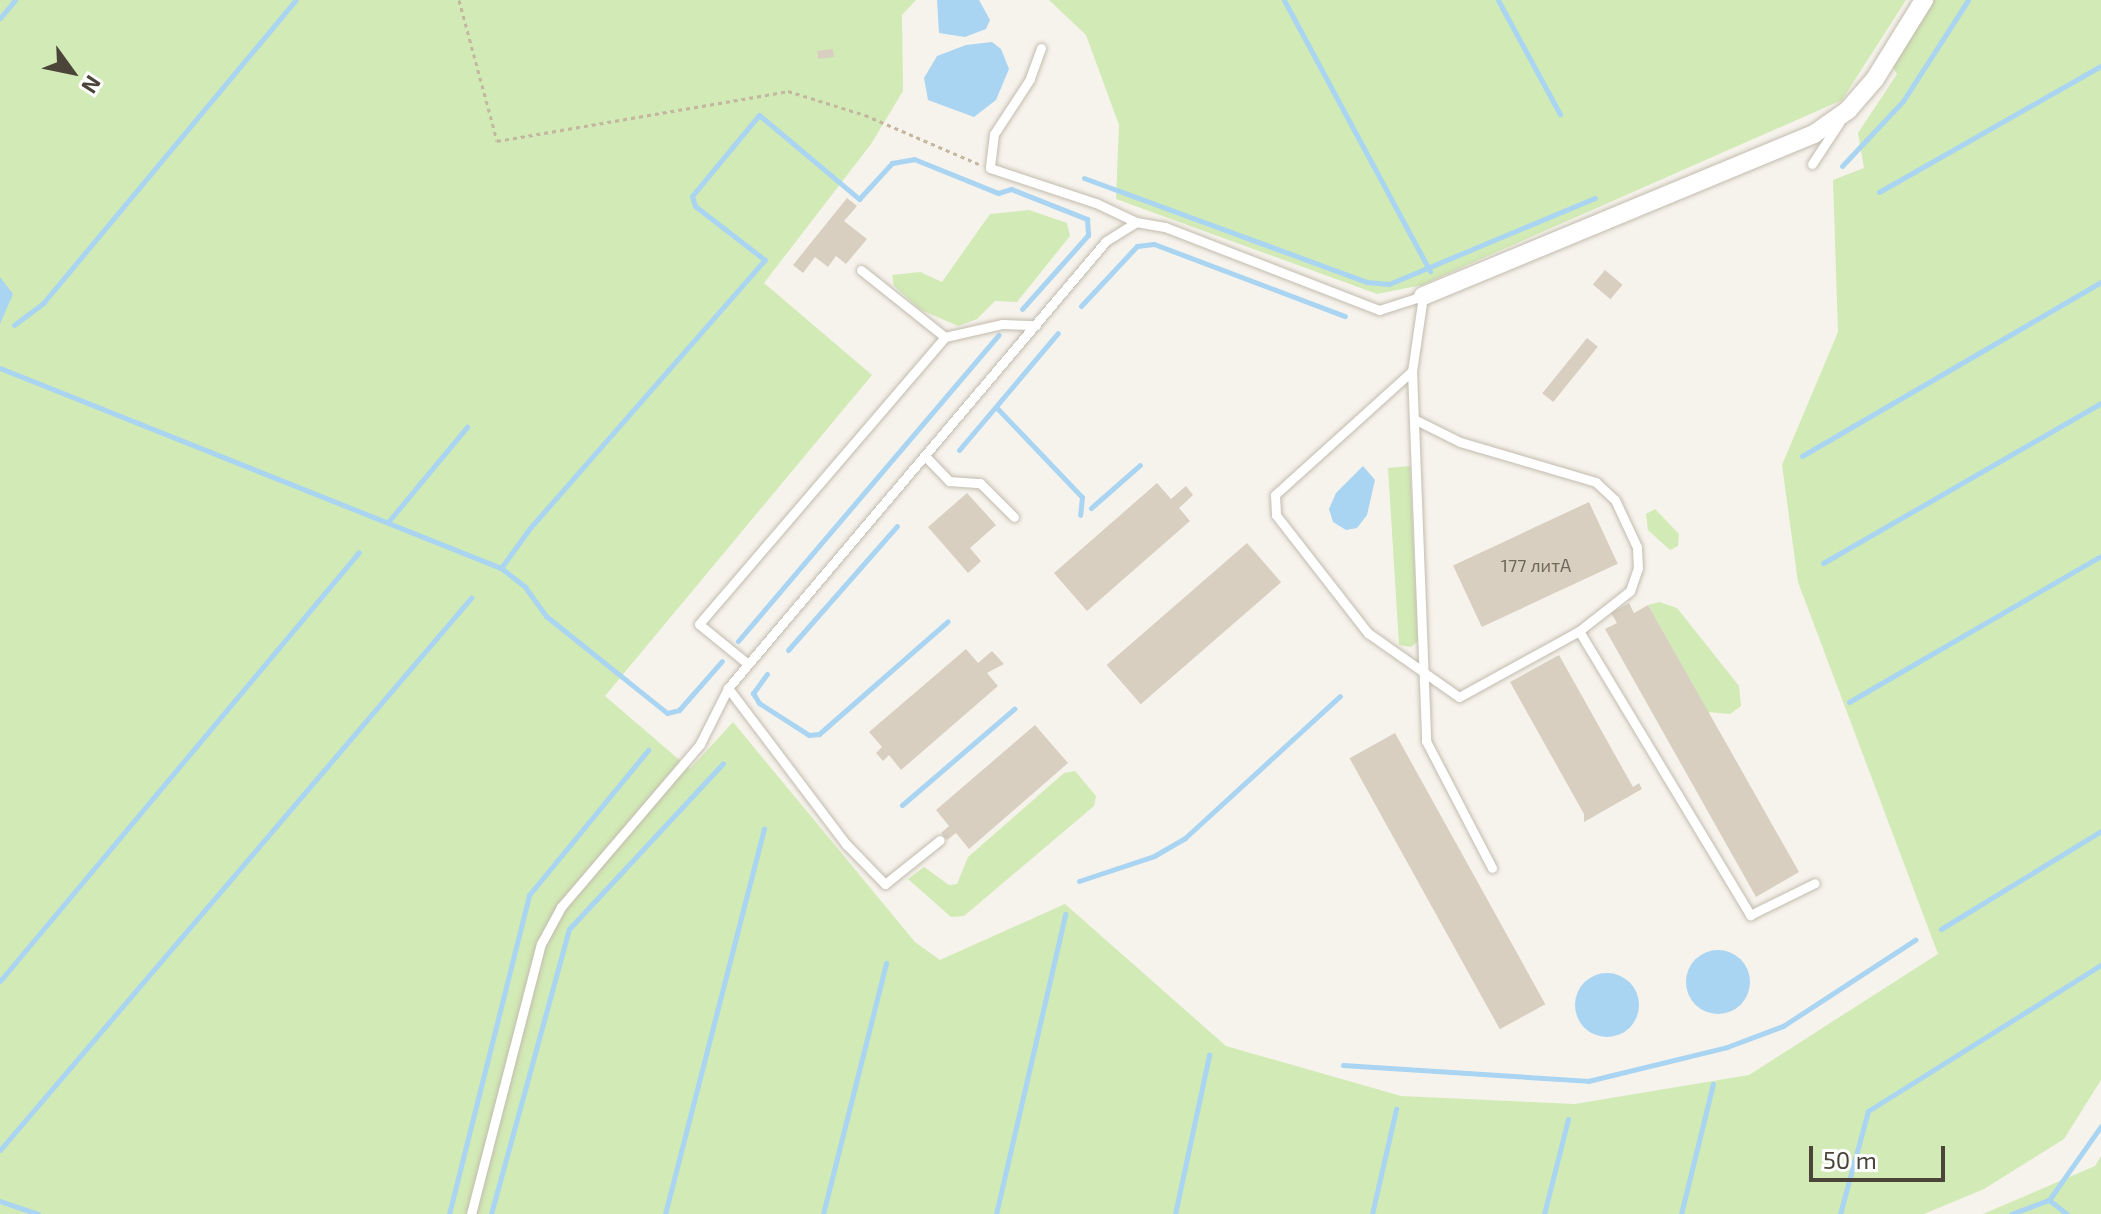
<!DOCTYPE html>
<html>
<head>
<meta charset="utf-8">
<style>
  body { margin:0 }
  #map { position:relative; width:2101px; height:1214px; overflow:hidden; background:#f6f3ec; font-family:"Exo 2",sans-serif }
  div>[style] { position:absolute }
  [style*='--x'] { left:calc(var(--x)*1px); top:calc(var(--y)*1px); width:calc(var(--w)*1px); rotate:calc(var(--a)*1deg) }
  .green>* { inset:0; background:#d2eab5 }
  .water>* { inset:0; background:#a9d4f2 }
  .round { border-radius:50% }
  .stream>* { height:5px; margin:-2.5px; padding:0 2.5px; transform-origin:2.5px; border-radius:2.5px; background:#a9d4f2 }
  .building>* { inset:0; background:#d8cfc1; transform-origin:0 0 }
  .path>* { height:3px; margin-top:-1.5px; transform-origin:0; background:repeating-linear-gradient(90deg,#c4b79f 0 4px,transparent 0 8px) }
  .roads { filter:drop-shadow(0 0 2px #c2bbae) drop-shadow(0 0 2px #c2bbae) }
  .lane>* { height:9px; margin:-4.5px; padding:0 4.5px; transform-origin:4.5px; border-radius:4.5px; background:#fff }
  .street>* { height:18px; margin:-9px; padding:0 9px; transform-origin:9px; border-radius:9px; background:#fff }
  span { translate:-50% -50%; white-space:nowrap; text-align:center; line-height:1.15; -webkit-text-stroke:7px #fff; paint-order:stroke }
  .number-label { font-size:18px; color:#6e675b }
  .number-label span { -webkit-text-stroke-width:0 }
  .north { position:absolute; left:32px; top:32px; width:80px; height:80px; -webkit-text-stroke:6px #fff; paint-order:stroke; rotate:123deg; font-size:22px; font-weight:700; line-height:32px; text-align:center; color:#4b4439 }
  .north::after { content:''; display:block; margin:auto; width:28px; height:36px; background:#4b4439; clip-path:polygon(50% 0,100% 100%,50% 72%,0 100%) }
  .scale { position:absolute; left:1809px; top:1146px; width:136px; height:36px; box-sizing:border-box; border:4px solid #4b4439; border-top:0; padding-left:10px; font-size:24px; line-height:28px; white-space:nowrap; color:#4b4439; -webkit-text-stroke:6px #fff; paint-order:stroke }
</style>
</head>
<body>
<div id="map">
  <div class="green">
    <i style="clip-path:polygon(0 0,916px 0,902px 15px,903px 91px,871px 144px,764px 283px,872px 375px,605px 696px,690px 769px,733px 722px,915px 942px,940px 960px,1065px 904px,1226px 1046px,1401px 1096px,1575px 1104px,1749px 1075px,1938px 954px,1798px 582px,1782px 465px,1838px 332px,1833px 180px,1864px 168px,1858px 133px,1897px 74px,1892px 66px,1934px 0,2101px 0,2101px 1080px,2064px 1139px,1984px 1189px,1924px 1214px,0 1214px)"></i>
    <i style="clip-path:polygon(1049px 0,1906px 0,1842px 100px,1422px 285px,1377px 294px,1116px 199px,1119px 125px,1086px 35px)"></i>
    <i style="clip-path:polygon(1029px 210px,1067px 223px,1070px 236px,1017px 302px,995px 301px,977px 319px,958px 326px,921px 310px,894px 286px,892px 275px,920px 272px,942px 282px,990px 214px)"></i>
    <i style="clip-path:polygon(1410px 466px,1418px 641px,1411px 647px,1399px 645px,1388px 468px)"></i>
    <i style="clip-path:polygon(1655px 509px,1679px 534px,1678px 546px,1670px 550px,1648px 530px,1646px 514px)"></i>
    <i style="clip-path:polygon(1659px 602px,1677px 608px,1739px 686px,1741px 706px,1730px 714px,1708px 712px,1648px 605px)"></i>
    <i style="clip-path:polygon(1075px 771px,1096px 796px,1094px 806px,964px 916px,951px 917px,908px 879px,924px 867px,949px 885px,957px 884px,968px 857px,1064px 773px)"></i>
    <i style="clip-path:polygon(2101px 1156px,2101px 1214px,1983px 1214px,2095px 1166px)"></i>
  </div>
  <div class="water">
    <i style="clip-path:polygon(937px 0,979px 0,990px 20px,986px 29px,965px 37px,939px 33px)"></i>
    <i style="clip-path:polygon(992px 42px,1001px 49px,1009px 69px,996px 100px,974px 117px,928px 100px,924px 78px,937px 56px,966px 45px)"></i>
    <i style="clip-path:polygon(0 277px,13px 294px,0 324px)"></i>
    <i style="clip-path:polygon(1363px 466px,1375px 480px,1367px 515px,1357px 528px,1346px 530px,1333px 522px,1329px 509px,1336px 493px)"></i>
    <i class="round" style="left:1686px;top:950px;width:64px;height:64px"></i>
    <i class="round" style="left:1575px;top:973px;width:64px;height:64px"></i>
  </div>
  <div class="stream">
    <i style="--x:1284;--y:0;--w:308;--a:61.7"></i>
    <i style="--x:1498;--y:0;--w:130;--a:61.5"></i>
    <i style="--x:0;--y:18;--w:23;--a:-50"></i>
    <i style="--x:1842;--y:166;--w:89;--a:-46.8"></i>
    <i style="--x:1903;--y:101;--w:120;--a:-57.2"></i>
    <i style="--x:1084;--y:178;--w:301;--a:20.2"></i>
    <i style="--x:1366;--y:282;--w:23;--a:5"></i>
    <i style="--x:1389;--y:284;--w:223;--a:-22.7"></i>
    <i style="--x:1879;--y:192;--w:255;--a:-29.6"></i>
    <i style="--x:1081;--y:306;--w:82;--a:-47"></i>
    <i style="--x:1137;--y:246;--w:17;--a:-7"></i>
    <i style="--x:1154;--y:244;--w:204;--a:20.7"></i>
    <i style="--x:14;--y:325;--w:38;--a:-37"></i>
    <i style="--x:44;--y:302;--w:393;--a:-50.2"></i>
    <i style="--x:0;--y:368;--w:539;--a:21.76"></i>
    <i style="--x:501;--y:568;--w:31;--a:38"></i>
    <i style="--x:525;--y:587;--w:36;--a:54"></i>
    <i style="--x:546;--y:616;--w:155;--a:38.7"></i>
    <i style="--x:667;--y:713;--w:12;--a:-14"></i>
    <i style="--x:679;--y:710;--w:65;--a:-48.7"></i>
    <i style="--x:996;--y:407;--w:124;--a:46.3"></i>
    <i style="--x:1082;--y:497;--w:18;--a:96"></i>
    <i style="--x:959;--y:450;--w:153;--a:-49.8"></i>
    <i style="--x:1802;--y:456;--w:346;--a:-30.2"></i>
    <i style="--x:1091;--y:508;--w:65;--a:-41.3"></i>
    <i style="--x:388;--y:522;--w:124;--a:-50.3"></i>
    <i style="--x:1823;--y:563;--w:321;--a:-29.9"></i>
    <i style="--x:501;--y:568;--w:49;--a:-54.1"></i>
    <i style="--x:530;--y:528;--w:356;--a:-48.8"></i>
    <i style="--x:765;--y:260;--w:88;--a:-142.4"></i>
    <i style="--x:695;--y:206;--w:10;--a:-107"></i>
    <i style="--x:692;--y:196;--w:105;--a:-50.4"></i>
    <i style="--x:759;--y:115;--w:131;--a:40"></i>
    <i style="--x:859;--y:199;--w:49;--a:-47.5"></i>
    <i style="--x:892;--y:163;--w:22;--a:-10"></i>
    <i style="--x:914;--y:159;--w:91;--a:22"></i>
    <i style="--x:998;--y:193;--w:14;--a:-17"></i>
    <i style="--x:1011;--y:189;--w:82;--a:21.5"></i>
    <i style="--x:1087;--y:219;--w:16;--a:86"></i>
    <i style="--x:1088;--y:235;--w:99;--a:131.7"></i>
    <i style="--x:738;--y:641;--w:402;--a:-49.6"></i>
    <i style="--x:788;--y:650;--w:165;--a:-48.7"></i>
    <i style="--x:767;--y:674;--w:24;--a:126"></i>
    <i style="--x:753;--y:693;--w:12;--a:59"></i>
    <i style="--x:759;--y:703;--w:59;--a:32.6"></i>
    <i style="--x:809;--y:735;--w:10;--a:-6"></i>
    <i style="--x:819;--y:734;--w:171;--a:-41.2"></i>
    <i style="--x:1849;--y:702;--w:291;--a:-30.1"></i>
    <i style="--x:902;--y:805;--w:148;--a:-40.6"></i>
    <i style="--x:1079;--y:881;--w:79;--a:-18.4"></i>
    <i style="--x:1154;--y:856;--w:36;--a:-30"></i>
    <i style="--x:1185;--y:838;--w:210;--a:-42.5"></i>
    <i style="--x:1941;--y:929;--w:188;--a:-31.5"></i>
    <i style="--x:0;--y:981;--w:559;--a:-50.08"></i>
    <i style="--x:1343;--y:1065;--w:246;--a:3.7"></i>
    <i style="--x:1588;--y:1081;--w:143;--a:-13.7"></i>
    <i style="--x:1727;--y:1047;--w:60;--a:-20.6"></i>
    <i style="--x:1783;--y:1026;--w:158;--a:-33.1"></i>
    <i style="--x:0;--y:1150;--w:726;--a:-49.53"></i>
    <i style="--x:2049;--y:1200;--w:23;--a:38"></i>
    <i style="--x:0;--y:1201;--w:40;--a:18.9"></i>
    <i style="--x:449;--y:1214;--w:329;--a:-75.9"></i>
    <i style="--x:529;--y:895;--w:188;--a:-50.6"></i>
    <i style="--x:491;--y:1214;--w:295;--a:-74.7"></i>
    <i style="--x:569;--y:929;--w:226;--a:-47.1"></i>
    <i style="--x:665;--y:1214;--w:398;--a:-75.6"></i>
    <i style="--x:823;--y:1214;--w:259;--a:-75.9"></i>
    <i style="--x:996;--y:1214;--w:308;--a:-77"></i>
    <i style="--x:1175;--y:1214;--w:163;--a:-77.9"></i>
    <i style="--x:1372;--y:1214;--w:108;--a:-77.1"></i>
    <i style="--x:1544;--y:1214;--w:98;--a:-75.8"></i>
    <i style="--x:1681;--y:1214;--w:134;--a:-76.2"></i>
    <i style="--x:1840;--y:1214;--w:107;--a:-74.8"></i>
    <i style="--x:1868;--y:1111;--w:275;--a:-32.1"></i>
    <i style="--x:2011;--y:1214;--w:40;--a:-20.2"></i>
    <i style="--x:2049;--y:1200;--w:90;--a:-54.9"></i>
  </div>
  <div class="building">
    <i style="left:833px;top:49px;width:8px;height:16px;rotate:83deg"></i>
    <i style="clip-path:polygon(847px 198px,857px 206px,844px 221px,867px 239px,846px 264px,836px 256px,828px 267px,815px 257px,803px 273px,793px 265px)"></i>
    <i style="left:1605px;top:270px;width:23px;height:19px;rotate:40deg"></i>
    <i style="left:1587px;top:338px;width:14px;height:71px;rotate:39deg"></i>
    <i style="clip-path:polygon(1157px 483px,1171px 499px,1186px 486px,1193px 495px,1179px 508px,1190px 521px,1087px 611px,1054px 573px)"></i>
    <i style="clip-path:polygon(967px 493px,996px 525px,970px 548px,981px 561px,968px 573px,928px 527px)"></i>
    <i style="left:1589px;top:502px;width:68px;height:150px;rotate:65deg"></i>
    <i style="left:1247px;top:543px;width:52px;height:186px;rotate:49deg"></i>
    <i style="clip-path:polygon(1629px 603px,1634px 613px,1648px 605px,1799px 872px,1756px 897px,1605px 629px,1617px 623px,1611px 613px)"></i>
    <i style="clip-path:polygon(966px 649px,978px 663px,992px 651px,1004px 664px,987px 673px,998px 686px,901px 770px,889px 755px,883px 761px,876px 753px,882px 747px,869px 732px)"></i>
    <i style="clip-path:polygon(1559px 655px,1633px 787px,1639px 783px,1642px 789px,1584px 822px,1584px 814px,1510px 682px)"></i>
    <i style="clip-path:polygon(1035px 725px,1068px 763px,969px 849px,956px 833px,947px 840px,941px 833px,949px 826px,936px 810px)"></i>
    <i style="left:1395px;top:733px;width:310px;height:52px;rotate:61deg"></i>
  </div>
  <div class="path">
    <i style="--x:459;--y:0;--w:146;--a:74.9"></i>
    <i style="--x:497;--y:141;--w:295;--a:-9.7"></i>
    <i style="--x:788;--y:91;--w:81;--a:17.3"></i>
    <i style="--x:865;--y:115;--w:124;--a:23.3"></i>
  </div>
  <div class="roads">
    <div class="lane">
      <i style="--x:1041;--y:48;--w:33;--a:110"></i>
      <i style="--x:1030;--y:79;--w:66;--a:123.2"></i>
      <i style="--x:994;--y:134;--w:34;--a:97"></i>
      <i style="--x:990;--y:168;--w:112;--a:18.3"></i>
      <i style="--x:1096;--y:203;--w:44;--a:25.4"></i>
      <i style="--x:1812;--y:164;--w:49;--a:-56.6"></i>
      <i style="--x:861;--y:270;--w:107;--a:38.6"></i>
      <i style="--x:945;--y:337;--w:58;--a:-12.8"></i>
      <i style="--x:1002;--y:324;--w:34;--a:2"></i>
      <i style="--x:1412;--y:371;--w:370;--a:87.8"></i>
      <i style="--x:1426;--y:741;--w:143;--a:62.5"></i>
      <i style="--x:925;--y:456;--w:35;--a:46"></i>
      <i style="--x:949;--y:481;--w:31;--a:4"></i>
      <i style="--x:980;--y:483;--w:48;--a:45"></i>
      <i style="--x:1579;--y:631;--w:332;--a:58.9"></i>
      <i style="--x:1750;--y:915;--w:72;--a:-26.2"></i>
      <i style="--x:748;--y:664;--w:63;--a:-140.8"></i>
      <i style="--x:699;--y:624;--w:378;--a:-49.4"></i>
      <i style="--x:728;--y:688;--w:196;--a:52.9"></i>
      <i style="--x:846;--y:844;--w:56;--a:45.7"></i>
      <i style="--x:885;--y:884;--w:70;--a:-38.7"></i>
      <i style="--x:471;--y:1214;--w:279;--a:-75.5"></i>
      <i style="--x:541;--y:944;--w:42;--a:-61.6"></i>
      <i style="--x:561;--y:907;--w:214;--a:-49.5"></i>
      <i style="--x:700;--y:744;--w:63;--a:-63.4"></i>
      <i style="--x:728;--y:688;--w:585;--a:-49.78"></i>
      <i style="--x:1106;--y:241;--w:36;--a:-32"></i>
      <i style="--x:1136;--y:222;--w:29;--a:10"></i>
      <i style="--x:1165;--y:227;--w:230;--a:21.2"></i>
      <i style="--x:1379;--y:310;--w:46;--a:-17.7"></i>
      <i style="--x:1423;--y:296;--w:76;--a:98.3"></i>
      <i style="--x:1412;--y:371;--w:185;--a:137.9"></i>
      <i style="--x:1275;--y:495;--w:20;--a:87"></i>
      <i style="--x:1276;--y:515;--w:150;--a:52.1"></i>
      <i style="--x:1368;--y:633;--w:111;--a:35.1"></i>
      <i style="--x:1459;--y:697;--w:137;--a:-28.8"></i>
      <i style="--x:1579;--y:631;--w:65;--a:-38.1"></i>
      <i style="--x:1630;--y:591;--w:24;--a:-71"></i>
      <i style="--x:1638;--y:568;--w:21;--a:-93"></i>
      <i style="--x:1637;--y:547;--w:52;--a:-115.1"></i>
      <i style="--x:1615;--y:500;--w:26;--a:-137"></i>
      <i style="--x:1596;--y:482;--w:142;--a:-163.6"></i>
      <i style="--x:1460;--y:442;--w:51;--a:-153.4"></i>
    </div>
    <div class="street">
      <i style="--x:1423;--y:296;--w:423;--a:-22.5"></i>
      <i style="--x:1814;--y:134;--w:42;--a:-35.2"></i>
      <i style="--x:1848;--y:110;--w:41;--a:-48.9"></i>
      <i style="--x:1875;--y:79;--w:93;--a:-58.2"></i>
    </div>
  </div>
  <div class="number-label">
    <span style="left:1536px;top:565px">177 литА</span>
  </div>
  <div class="north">N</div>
  <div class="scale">50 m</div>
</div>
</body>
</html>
